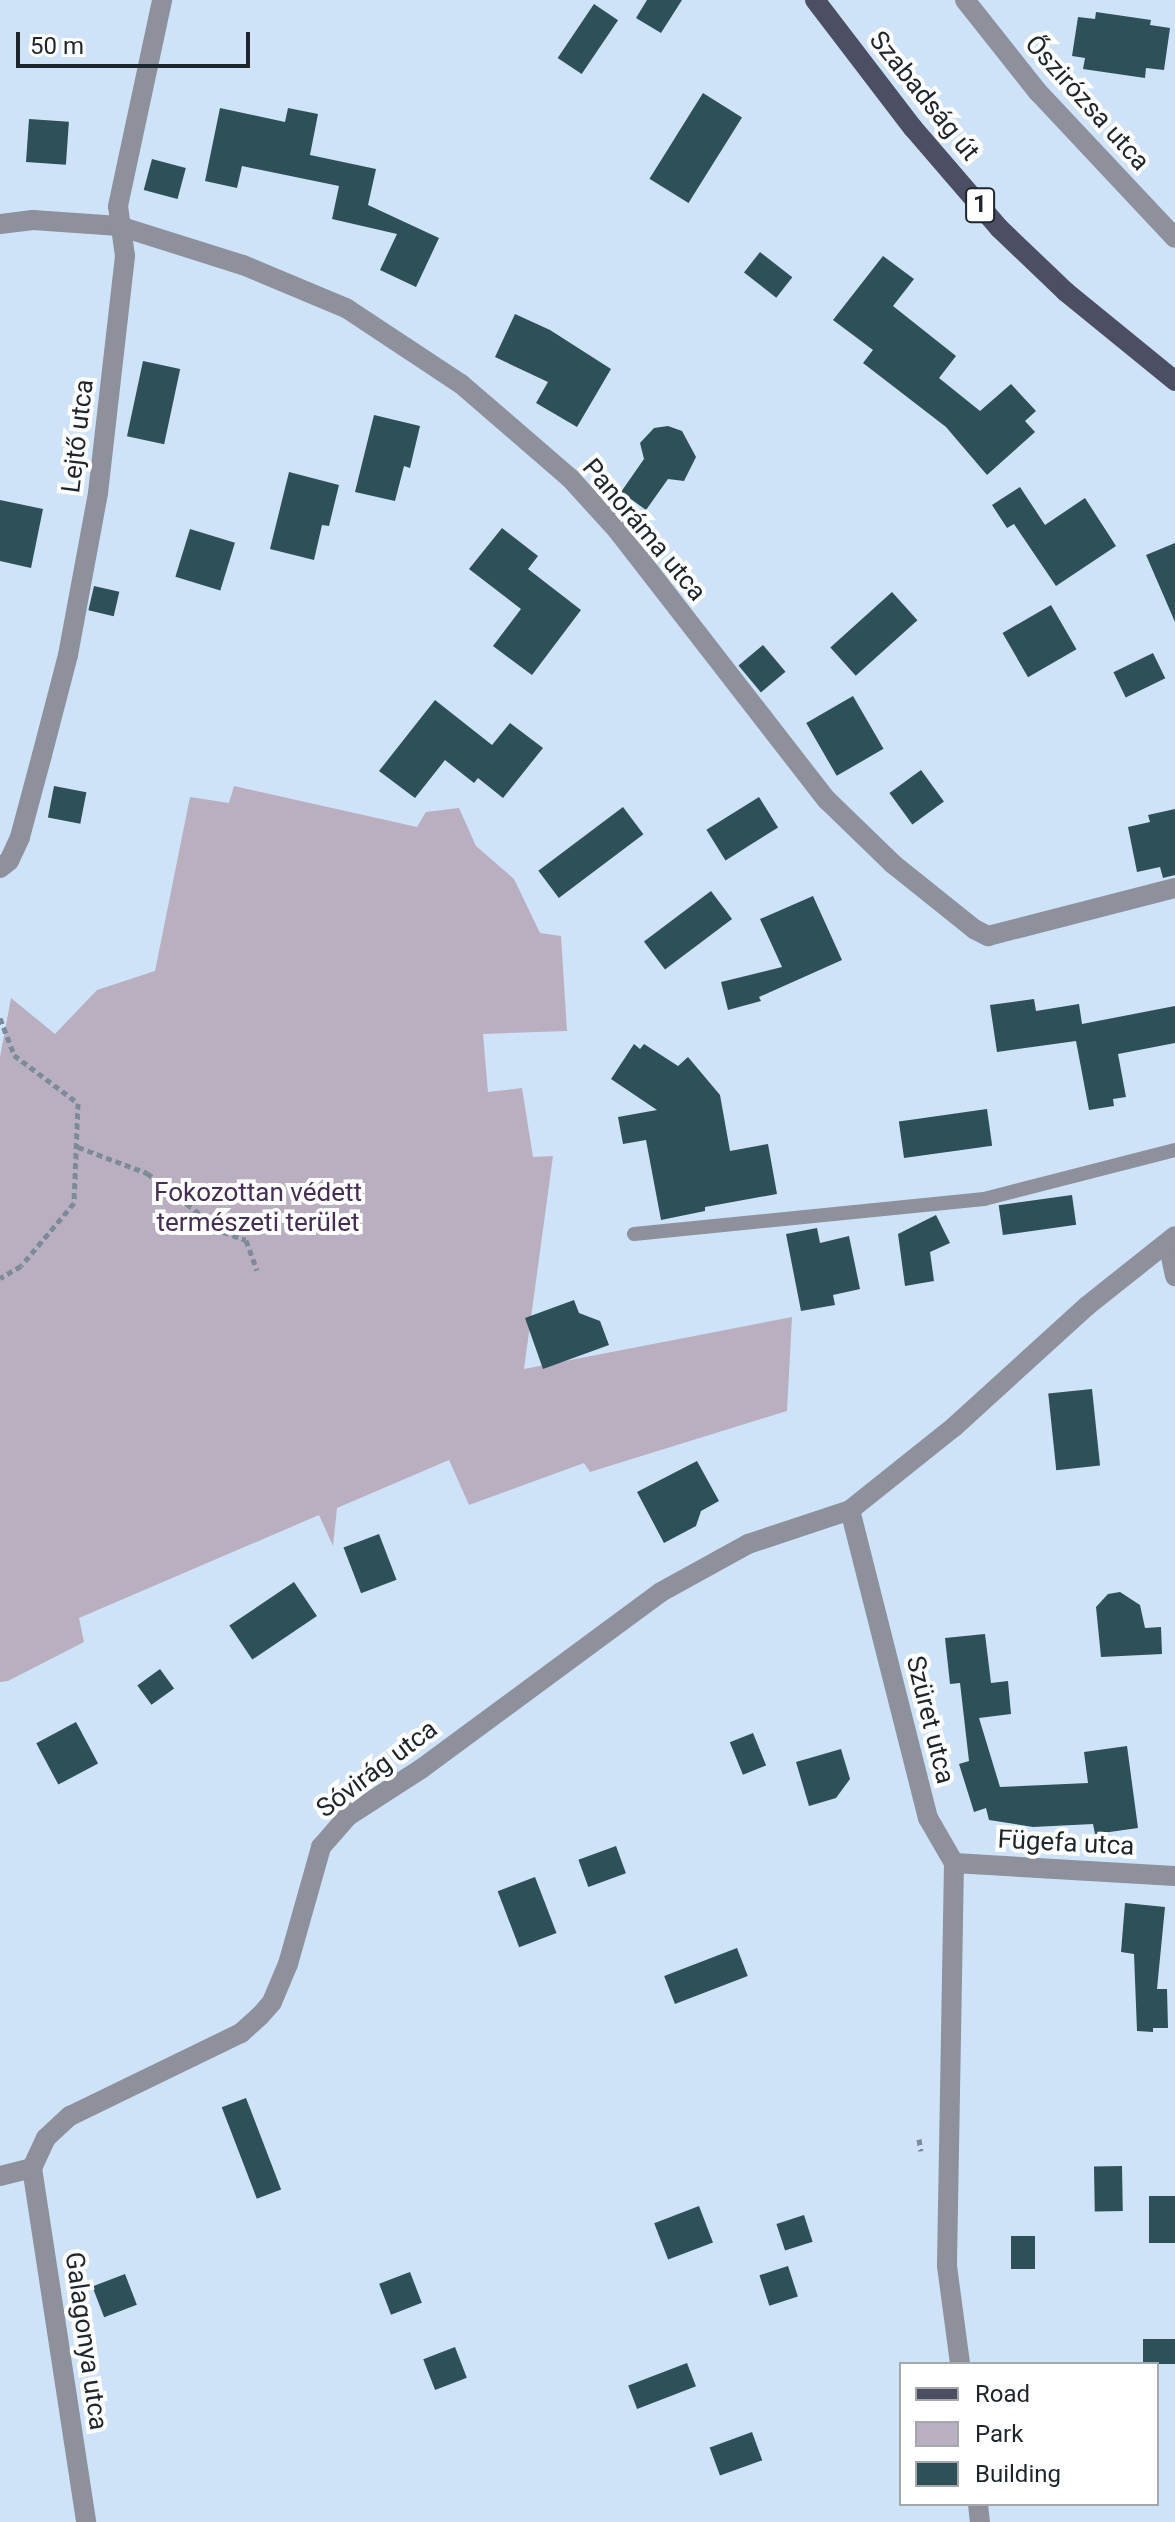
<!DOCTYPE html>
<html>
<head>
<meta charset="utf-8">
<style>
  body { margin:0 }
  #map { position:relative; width:1175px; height:2522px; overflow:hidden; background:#cee3f8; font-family:Roboto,sans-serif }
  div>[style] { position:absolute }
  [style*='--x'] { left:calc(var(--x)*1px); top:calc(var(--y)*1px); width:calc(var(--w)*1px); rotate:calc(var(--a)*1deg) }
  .green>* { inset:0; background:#baafc1 }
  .building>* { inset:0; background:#2e5058; transform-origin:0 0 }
  .path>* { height:5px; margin-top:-2.5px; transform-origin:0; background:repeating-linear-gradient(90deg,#7c8b99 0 6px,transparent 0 10px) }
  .lane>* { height:14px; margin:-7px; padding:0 7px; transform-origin:7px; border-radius:7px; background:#8e909c }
  .street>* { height:20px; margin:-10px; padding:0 10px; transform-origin:10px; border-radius:10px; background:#8e909c }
  .primary>* { height:20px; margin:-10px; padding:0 10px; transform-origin:10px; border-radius:10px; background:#4c4e63 }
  span { translate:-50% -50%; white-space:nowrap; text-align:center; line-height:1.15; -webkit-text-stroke:8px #fff; paint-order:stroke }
  .shield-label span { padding:2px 6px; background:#fff; border:2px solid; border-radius:6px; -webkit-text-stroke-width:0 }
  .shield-label { font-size:24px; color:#1e262d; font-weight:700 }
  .street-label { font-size:26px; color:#1e262d }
  .park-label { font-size:26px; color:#462d53 }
  .legend { position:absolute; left:899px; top:2362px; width:260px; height:144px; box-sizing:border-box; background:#fff; border:2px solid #a5a8ab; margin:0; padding:10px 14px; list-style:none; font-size:24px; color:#1e262d }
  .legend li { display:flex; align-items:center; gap:16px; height:40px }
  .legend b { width:40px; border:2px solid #a5a8ab }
  .scale { position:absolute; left:16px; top:32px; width:234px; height:36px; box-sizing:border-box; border:4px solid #1e262d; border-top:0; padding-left:10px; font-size:24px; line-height:28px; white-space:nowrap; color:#1e262d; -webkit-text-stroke:6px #fff; paint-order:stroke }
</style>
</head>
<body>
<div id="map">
  <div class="green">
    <i style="clip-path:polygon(234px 786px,417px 827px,426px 812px,459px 808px,476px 846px,514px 879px,540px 933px,561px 936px,567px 1031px,483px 1034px,488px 1092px,522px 1088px,533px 1157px,553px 1156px,524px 1369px,792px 1317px,787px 1411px,590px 1472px,584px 1463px,469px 1505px,449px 1460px,337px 1508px,333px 1546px,319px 1515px,79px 1618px,84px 1642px,8px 1681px,0 1682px,0 1057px,11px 998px,55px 1034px,97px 990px,155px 971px,190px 797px,229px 803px)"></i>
  </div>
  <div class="building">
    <i style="clip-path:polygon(647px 0,682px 0,661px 33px,636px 18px)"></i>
    <i style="left:594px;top:4px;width:29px;height:65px;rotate:34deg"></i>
    <i style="clip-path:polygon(1096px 12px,1151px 20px,1150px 25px,1170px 28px,1164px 70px,1146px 68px,1145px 78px,1083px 69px,1085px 58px,1072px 56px,1078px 17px,1095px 19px)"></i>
    <i style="left:703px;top:93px;width:46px;height:101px;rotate:32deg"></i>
    <i style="clip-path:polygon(220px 108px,285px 122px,288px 108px,318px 114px,310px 155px,376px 169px,368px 205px,439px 238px,416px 287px,380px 270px,397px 234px,332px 219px,339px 186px,242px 166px,237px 188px,205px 181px)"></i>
    <i style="left:29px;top:119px;width:40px;height:43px;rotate:4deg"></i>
    <i style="left:152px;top:159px;width:35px;height:32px;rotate:15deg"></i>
    <i style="left:760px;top:252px;width:41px;height:26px;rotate:38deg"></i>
    <i style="clip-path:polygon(883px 256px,914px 279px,893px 306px,956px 356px,939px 378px,980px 411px,1011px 384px,1036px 411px,1025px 421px,1035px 432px,987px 475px,946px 427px,863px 363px,873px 350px,833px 320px)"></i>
    <i style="clip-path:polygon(515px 314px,550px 330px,611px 369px,577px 427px,536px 403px,548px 382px,495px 357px)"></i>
    <i style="left:143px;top:361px;width:38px;height:77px;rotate:12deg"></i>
    <i style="clip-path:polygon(374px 415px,420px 426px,410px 468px,404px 466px,395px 501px,355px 492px)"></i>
    <i style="clip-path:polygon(668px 426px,682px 431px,696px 457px,684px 481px,668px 479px,646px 510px,621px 492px,644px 459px,640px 443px,654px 428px)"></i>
    <i style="clip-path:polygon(289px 472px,339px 485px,329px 526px,322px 525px,314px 560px,270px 549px)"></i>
    <i style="clip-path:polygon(1020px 487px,1045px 525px,1085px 498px,1116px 546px,1056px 586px,1014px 524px,1007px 528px,992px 505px)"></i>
    <i style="clip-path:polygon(0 500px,43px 509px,31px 568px,0 561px)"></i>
    <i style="clip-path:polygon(502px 528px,538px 556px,528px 569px,581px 610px,532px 675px,493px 646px,521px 609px,469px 569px)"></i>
    <i style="left:190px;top:529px;width:47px;height:50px;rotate:17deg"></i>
    <i style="clip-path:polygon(1175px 543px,1175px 622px,1146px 555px)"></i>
    <i style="left:94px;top:586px;width:26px;height:25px;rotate:13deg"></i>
    <i style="left:892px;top:592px;width:38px;height:83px;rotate:48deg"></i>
    <i style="left:1051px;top:605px;width:51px;height:56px;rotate:60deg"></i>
    <i style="left:763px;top:645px;width:35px;height:32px;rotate:50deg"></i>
    <i style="left:1153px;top:653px;width:28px;height:44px;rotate:64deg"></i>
    <i style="left:853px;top:696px;width:61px;height:54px;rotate:60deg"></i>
    <i style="clip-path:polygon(435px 700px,492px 745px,510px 723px,543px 748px,503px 798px,478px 778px,474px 783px,445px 760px,415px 798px,379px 771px)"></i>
    <i style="left:921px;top:770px;width:39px;height:39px;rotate:54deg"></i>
    <i style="left:54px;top:786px;width:33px;height:32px;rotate:11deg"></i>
    <i style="left:759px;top:797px;width:36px;height:62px;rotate:58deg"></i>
    <i style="left:623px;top:807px;width:34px;height:106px;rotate:53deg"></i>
    <i style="clip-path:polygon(1175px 809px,1175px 875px,1163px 878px,1160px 867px,1137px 872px,1128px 827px,1150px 822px,1148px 815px)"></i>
    <i style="left:711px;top:891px;width:35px;height:84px;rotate:53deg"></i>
    <i style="clip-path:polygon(813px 896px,842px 960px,759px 997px,761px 1001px,728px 1010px,721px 982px,782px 967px,760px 919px)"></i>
    <i style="clip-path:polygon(1034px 999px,1036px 1011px,1079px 1004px,1082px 1024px,1175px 1006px,1175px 1043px,1118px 1054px,1126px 1097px,1113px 1099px,1114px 1106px,1089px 1110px,1076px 1041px,997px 1052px,990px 1005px)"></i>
    <i style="clip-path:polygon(634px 1044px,640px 1049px,644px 1044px,678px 1066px,688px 1057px,720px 1095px,730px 1151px,768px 1144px,777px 1194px,705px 1207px,705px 1211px,661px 1220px,646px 1140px,623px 1144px,618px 1117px,657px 1110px,611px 1079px)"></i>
    <i style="left:987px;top:1109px;width:37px;height:89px;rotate:82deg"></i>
    <i style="left:1072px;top:1195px;width:30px;height:74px;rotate:82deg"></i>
    <i style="clip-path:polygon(936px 1215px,950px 1243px,930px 1252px,934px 1281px,905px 1286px,898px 1234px)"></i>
    <i style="clip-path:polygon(817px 1228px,820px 1243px,849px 1236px,860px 1289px,833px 1295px,835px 1305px,801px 1311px,786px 1234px)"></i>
    <i style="clip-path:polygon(574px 1300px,579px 1313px,600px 1321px,609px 1345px,543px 1369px,525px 1318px)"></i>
    <i style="left:1092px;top:1389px;width:77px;height:44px;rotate:84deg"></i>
    <i style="clip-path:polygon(697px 1461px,719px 1501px,701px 1511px,696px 1526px,664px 1543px,637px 1492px)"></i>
    <i style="left:379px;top:1534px;width:49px;height:38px;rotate:69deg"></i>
    <i style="left:294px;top:1582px;width:41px;height:78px;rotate:56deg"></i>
    <i style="clip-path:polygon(1120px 1592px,1140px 1605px,1145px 1628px,1161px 1627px,1162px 1654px,1101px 1657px,1096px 1607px,1108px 1594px)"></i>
    <i style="clip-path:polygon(985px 1634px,991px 1683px,1008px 1681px,1011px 1714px,979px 1718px,1000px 1787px,1088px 1783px,1084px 1752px,1127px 1746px,1138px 1828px,1095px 1834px,1093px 1824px,1033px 1827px,989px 1820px,986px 1808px,974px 1812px,959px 1764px,969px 1761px,960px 1683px,950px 1684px,945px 1638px)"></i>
    <i style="left:160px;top:1669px;width:24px;height:28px;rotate:54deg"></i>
    <i style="left:76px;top:1722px;width:47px;height:45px;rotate:62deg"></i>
    <i style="left:753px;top:1733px;width:35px;height:25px;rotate:68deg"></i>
    <i style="clip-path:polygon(841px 1749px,850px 1779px,836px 1798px,809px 1806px,796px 1762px)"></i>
    <i style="left:616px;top:1846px;width:29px;height:40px;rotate:70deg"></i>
    <i style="left:535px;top:1877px;width:60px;height:40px;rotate:69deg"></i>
    <i style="clip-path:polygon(1125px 1903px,1165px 1907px,1157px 1989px,1167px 1989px,1168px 2028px,1153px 2028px,1153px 2032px,1137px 2031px,1134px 1954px,1121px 1952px)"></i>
    <i style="left:737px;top:1948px;width:30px;height:78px;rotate:69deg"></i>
    <i style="left:246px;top:2098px;width:98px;height:26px;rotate:69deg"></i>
    <i style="left:1122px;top:2166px;width:45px;height:28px;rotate:89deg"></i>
    <i style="left:1175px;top:2196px;width:47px;height:26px;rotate:90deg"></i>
    <i style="left:699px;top:2206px;width:39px;height:48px;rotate:69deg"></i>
    <i style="left:804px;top:2215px;width:28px;height:29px;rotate:72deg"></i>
    <i style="left:1011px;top:2236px;width:24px;height:33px"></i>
    <i style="left:788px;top:2266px;width:32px;height:30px;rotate:72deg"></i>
    <i style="left:410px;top:2272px;width:33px;height:33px;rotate:69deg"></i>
    <i style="left:125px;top:2274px;width:33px;height:35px;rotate:69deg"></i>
    <i style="left:1175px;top:2339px;width:25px;height:32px;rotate:90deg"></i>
    <i style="left:455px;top:2347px;width:33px;height:34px;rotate:69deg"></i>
    <i style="left:687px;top:2363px;width:25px;height:63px;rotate:69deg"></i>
    <i style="left:752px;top:2432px;width:30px;height:45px;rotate:70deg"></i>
  </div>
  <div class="path">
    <i style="--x:0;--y:1018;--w:40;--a:69"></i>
    <i style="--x:14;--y:1055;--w:80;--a:36.9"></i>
    <i style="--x:78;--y:1103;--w:100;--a:92.3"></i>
    <i style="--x:74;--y:1203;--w:82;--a:130.1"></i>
    <i style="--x:21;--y:1266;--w:24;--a:150"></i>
    <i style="--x:78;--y:1147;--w:74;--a:20.6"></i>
    <i style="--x:147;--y:1173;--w:96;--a:37.8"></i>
    <i style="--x:223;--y:1232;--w:24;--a:19"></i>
    <i style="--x:246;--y:1240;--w:32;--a:70"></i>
    <i style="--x:919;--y:2139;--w:12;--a:81"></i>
  </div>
  <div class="lane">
    <i style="--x:634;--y:1234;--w:352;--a:-5.7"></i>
    <i style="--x:984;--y:1199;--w:197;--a:-14.4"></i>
  </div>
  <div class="street">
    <i style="--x:965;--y:0;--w:117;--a:51.6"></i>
    <i style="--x:1038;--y:92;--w:200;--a:46.8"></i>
    <i style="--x:0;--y:224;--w:33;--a:-7"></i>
    <i style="--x:33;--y:220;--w:86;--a:4"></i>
    <i style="--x:119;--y:226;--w:130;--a:17.5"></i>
    <i style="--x:243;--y:265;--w:112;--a:22.7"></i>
    <i style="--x:346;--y:308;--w:138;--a:33.5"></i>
    <i style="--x:461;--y:384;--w:144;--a:40.8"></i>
    <i style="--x:570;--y:478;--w:72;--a:47.8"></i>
    <i style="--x:618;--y:531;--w:341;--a:52.2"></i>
    <i style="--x:827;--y:800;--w:92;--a:44.1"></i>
    <i style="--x:893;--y:864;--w:104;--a:38.7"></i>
    <i style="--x:974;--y:929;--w:16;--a:27"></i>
    <i style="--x:988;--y:936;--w:193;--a:-14.4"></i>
    <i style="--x:0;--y:868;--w:11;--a:-38"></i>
    <i style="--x:9;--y:861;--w:26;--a:-65"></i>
    <i style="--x:20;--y:837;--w:85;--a:-75"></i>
    <i style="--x:42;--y:755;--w:103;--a:-75.4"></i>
    <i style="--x:68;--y:655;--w:165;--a:-79.5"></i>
    <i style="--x:98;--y:493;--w:239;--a:-83.5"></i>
    <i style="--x:125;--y:256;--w:50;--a:-98"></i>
    <i style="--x:118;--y:206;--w:211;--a:-77.9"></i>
    <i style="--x:1168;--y:1243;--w:34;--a:78"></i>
    <i style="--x:850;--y:1510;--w:318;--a:75.8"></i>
    <i style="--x:928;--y:1818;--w:52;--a:60"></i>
    <i style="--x:954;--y:1863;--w:403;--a:91"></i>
    <i style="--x:947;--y:2266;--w:99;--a:82.4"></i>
    <i style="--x:954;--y:1863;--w:221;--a:3.4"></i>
    <i style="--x:32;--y:2168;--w:358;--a:81.3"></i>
    <i style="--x:0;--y:2176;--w:33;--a:-14"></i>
    <i style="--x:32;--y:2168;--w:33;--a:-65"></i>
    <i style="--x:46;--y:2138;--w:33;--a:-43"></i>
    <i style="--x:70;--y:2116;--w:190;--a:-25.9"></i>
    <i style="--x:241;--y:2033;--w:25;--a:-42"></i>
    <i style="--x:260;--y:2016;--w:18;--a:-49"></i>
    <i style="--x:272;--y:2002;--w:41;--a:-67.2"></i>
    <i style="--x:288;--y:1964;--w:122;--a:-74.2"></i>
    <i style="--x:321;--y:1847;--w:41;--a:-48.9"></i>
    <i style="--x:348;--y:1816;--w:87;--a:-32.8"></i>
    <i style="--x:421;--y:1769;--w:298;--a:-36.4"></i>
    <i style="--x:661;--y:1592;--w:99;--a:-28.9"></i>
    <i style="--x:748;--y:1544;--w:108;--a:-18.4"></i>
    <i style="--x:850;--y:1510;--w:133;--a:-38.6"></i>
    <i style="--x:954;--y:1427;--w:180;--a:-42.3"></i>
    <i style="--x:1087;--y:1306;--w:112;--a:-38.5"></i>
    <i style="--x:978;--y:2504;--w:18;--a:84"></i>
  </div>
  <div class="primary">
    <i style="--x:815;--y:0;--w:161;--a:52.6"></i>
    <i style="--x:913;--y:128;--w:132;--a:49.3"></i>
    <i style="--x:999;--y:228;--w:93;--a:43.7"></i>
    <i style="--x:1066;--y:292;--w:141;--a:39.2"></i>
  </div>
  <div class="shield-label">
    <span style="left:980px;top:205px">1</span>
  </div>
  <div class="street-label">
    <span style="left:924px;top:96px;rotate:51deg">Szabadság út</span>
    <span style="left:1087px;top:103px;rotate:48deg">Őszirózsa utca</span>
    <span style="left:78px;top:436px;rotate:-83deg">Lejtő utca</span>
    <span style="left:644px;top:530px;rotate:50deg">Panoráma utca</span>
    <span style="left:930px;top:1720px;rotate:76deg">Szüret utca</span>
    <span style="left:377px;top:1769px;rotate:-37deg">Sóvirág utca</span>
    <span style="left:1066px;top:1843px;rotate:3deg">Fügefa utca</span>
    <span style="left:86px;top:2341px;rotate:82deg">Galagonya utca</span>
  </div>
  <div class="park-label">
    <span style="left:258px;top:1208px">Fokozottan védett<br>természeti terület</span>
  </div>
  <ul class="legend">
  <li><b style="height:10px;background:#4c4e63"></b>Road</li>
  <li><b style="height:22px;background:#baafc1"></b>Park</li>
  <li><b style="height:22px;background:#2e5058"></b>Building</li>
  </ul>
  <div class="scale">50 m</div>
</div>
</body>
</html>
